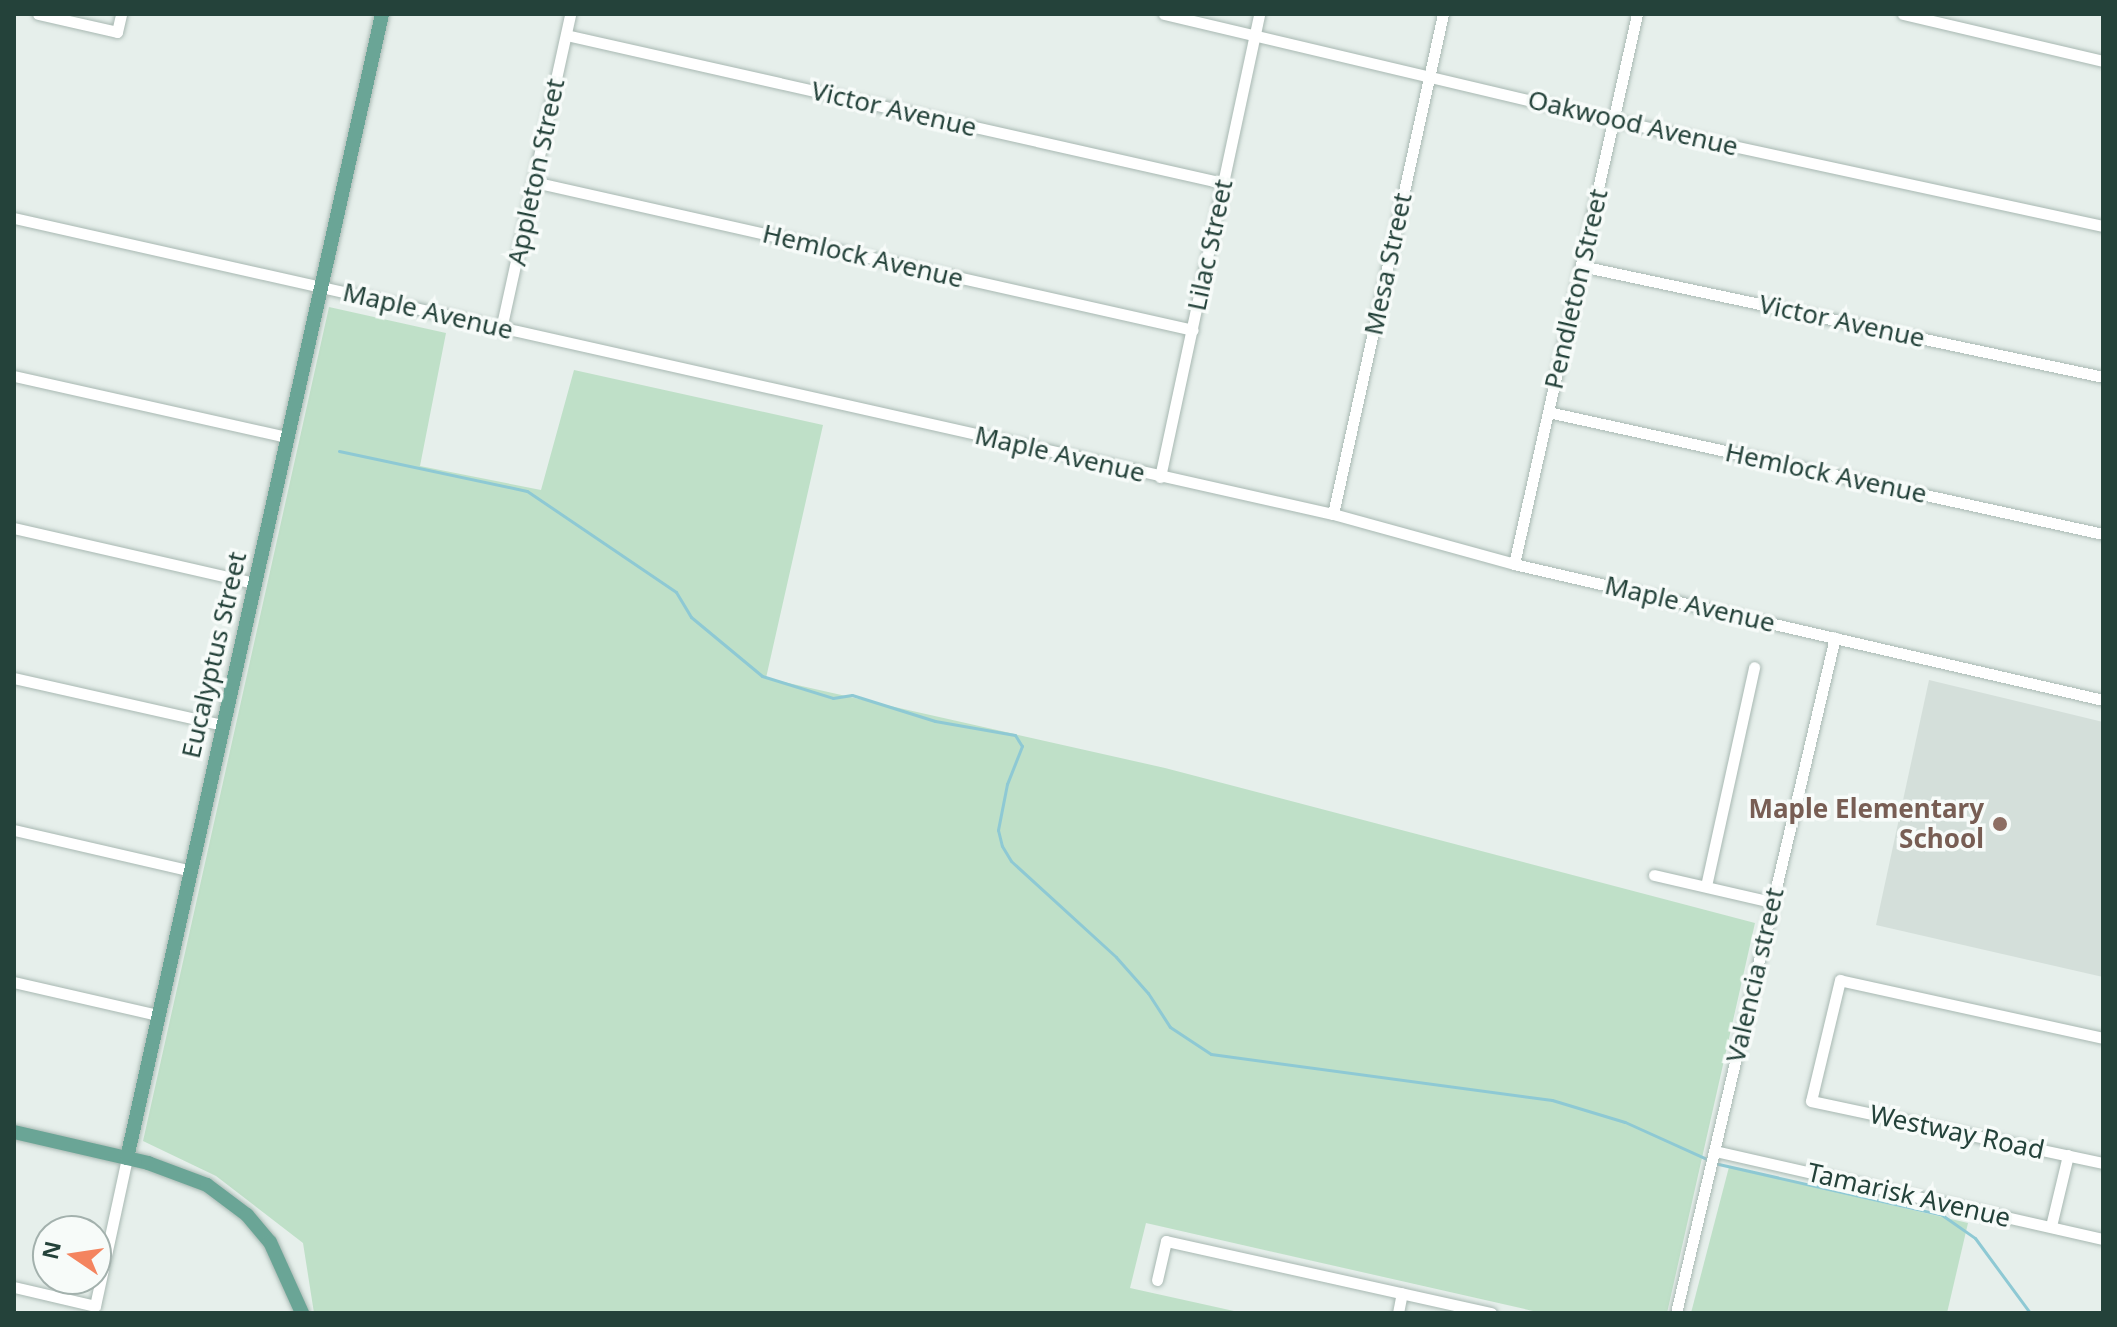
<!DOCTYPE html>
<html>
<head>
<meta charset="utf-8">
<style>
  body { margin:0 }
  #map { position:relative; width:2117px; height:1327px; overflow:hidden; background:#e6efeb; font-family:"Noto Sans",sans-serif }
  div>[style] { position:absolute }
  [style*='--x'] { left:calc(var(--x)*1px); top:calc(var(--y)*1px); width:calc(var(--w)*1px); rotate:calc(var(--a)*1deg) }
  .built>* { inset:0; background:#d4dfda }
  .green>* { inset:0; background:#bfe0c8 }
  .stream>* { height:3px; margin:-1.5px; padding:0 1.5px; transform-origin:1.5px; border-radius:1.5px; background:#8ec9d4 }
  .roads { filter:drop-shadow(0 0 2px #a8b8b2) drop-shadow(0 0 2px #a8b8b2) }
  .minor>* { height:11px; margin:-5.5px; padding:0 5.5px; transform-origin:5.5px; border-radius:5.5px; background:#fff }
  .major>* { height:14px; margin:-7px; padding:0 7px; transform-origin:7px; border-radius:7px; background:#6aa596 }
  .dots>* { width:22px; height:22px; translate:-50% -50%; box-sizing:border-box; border:4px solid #f7fbf9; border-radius:50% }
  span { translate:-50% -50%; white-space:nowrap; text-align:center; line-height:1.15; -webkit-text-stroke:7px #f7fbf9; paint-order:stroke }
  .street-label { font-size:26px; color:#24423a }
  .education-label { font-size:26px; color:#785e54; font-weight:700 }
  .right { translate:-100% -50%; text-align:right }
  .frame { position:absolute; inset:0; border:16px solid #24423a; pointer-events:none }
  .north { position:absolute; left:32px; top:1215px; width:80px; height:80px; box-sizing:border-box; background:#f7fbf9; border:2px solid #a3b1ad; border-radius:50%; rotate:283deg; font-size:22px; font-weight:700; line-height:32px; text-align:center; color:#24423a }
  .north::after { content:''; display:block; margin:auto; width:28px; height:36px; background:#f4845f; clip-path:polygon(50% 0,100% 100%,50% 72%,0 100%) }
</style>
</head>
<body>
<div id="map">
  <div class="built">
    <i style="clip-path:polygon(1929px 680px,2103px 722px,2103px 977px,1876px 925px)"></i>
  </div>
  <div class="green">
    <i style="clip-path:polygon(329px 307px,446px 333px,420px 466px,541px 490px,574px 370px,823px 425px,766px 678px,1165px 768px,1755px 923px,1667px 1313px,1542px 1313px,1146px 1223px,1130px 1288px,1243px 1313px,314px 1313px,303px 1243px,216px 1176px,143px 1141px)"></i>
    <i style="clip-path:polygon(1729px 1167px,1968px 1223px,1947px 1313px,1691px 1313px)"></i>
  </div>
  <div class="stream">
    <i style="--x:339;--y:451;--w:192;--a:12"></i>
    <i style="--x:527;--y:491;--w:180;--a:34.1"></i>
    <i style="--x:676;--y:592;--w:29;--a:59"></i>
    <i style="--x:691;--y:617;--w:92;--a:39.7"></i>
    <i style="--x:762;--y:676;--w:74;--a:17.2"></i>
    <i style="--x:833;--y:698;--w:19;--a:-9"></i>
    <i style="--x:852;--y:695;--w:87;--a:17.4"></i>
    <i style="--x:935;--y:721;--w:81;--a:9.9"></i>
    <i style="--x:1015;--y:735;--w:13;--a:58"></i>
    <i style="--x:1022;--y:746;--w:41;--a:111.5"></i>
    <i style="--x:1007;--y:784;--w:47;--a:101.1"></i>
    <i style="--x:998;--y:830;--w:16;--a:76"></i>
    <i style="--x:1002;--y:846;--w:17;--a:59"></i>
    <i style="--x:1011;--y:861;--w:142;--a:42.4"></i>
    <i style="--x:1116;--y:957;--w:48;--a:48.4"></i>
    <i style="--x:1148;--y:993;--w:40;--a:57.1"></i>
    <i style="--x:1170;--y:1027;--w:49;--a:33.4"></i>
    <i style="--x:1211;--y:1054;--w:344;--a:7.7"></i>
    <i style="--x:1552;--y:1100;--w:76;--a:16.8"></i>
    <i style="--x:1625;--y:1122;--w:90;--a:24.3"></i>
    <i style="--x:1714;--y:1163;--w:234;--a:12.8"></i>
    <i style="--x:1942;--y:1215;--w:40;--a:34.9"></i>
    <i style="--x:1975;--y:1238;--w:93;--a:53.7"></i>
  </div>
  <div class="roads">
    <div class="minor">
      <i style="--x:38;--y:14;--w:81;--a:12.8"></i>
      <i style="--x:117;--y:32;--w:18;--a:-77"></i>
      <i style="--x:1164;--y:14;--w:461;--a:13.3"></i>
      <i style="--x:1613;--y:120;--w:501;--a:12.21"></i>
      <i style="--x:1903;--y:14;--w:205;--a:13.2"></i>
      <i style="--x:566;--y:35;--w:673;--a:12.69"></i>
      <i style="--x:534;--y:182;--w:675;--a:12.66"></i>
      <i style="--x:14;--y:218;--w:1352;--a:12.65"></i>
      <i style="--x:1333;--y:514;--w:188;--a:15.4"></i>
      <i style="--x:1514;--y:564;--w:604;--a:13"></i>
      <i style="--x:1581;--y:266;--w:534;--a:12"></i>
      <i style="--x:501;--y:329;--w:322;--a:-77.6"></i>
      <i style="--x:14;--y:376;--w:281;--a:12.6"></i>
      <i style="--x:1548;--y:412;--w:568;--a:12.4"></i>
      <i style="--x:1160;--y:477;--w:473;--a:-77.9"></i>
      <i style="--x:1333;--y:514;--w:512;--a:-77.59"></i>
      <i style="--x:14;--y:528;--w:247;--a:12.9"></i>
      <i style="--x:1514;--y:564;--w:564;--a:-77.39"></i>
      <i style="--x:14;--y:678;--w:214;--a:12.7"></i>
      <i style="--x:14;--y:830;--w:182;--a:13"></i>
      <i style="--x:1654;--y:875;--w:120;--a:13"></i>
      <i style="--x:1706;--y:886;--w:224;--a:-77.6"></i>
      <i style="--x:14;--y:982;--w:148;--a:12.9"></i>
      <i style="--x:2103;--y:1038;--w:269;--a:-167.6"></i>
      <i style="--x:1840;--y:980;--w:124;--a:103.5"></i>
      <i style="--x:1811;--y:1101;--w:299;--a:12"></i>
      <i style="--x:1715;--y:1151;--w:398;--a:12.8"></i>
      <i style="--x:2051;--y:1226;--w:73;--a:-76.5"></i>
      <i style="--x:1157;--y:1280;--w:40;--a:-77"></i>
      <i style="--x:1166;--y:1241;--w:333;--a:12.5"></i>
      <i style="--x:14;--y:1287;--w:83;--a:13.2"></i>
      <i style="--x:95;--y:1306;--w:151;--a:-77.8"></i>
      <i style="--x:1398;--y:1313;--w:20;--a:-79"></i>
      <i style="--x:1676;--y:1313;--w:694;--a:-76.76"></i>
    </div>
    <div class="major">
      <i style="--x:14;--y:1132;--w:138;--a:13"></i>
      <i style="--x:148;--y:1163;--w:63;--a:20.4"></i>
      <i style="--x:207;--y:1185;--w:50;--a:36.9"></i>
      <i style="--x:247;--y:1215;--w:35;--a:50"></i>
      <i style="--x:270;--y:1242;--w:78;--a:65.7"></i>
      <i style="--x:127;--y:1158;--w:1172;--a:-77.43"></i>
    </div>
  </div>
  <div class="dots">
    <i style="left:2000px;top:824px;background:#8d6e63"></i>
  </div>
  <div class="street-label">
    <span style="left:894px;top:109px;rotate:13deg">Victor Avenue</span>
    <span style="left:1633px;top:123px;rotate:13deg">Oakwood Avenue</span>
    <span style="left:536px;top:172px;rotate:-78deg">Appleton Street</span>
    <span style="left:1210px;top:245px;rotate:-78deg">Lilac Street</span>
    <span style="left:863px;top:256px;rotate:13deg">Hemlock Avenue</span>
    <span style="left:1388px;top:264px;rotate:-78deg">Mesa Street</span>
    <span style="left:1576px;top:289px;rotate:-77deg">Pendleton Street</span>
    <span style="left:428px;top:311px;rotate:13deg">Maple Avenue</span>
    <span style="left:1842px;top:321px;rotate:12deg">Victor Avenue</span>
    <span style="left:1060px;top:454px;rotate:13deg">Maple Avenue</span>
    <span style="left:1826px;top:473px;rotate:12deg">Hemlock Avenue</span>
    <span style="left:1690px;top:604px;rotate:13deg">Maple Avenue</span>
    <span style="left:214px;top:655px;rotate:-77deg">Eucalyptus Street</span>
    <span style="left:1755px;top:975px;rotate:-77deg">Valencia street</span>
    <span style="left:1957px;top:1132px;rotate:12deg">Westway Road</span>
    <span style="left:1909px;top:1195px;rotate:13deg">Tamarisk Avenue</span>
  </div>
  <div class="education-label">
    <span class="right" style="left:1984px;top:824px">Maple Elementary<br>School</span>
  </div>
  <div class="frame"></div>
  <div class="north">N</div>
</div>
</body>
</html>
